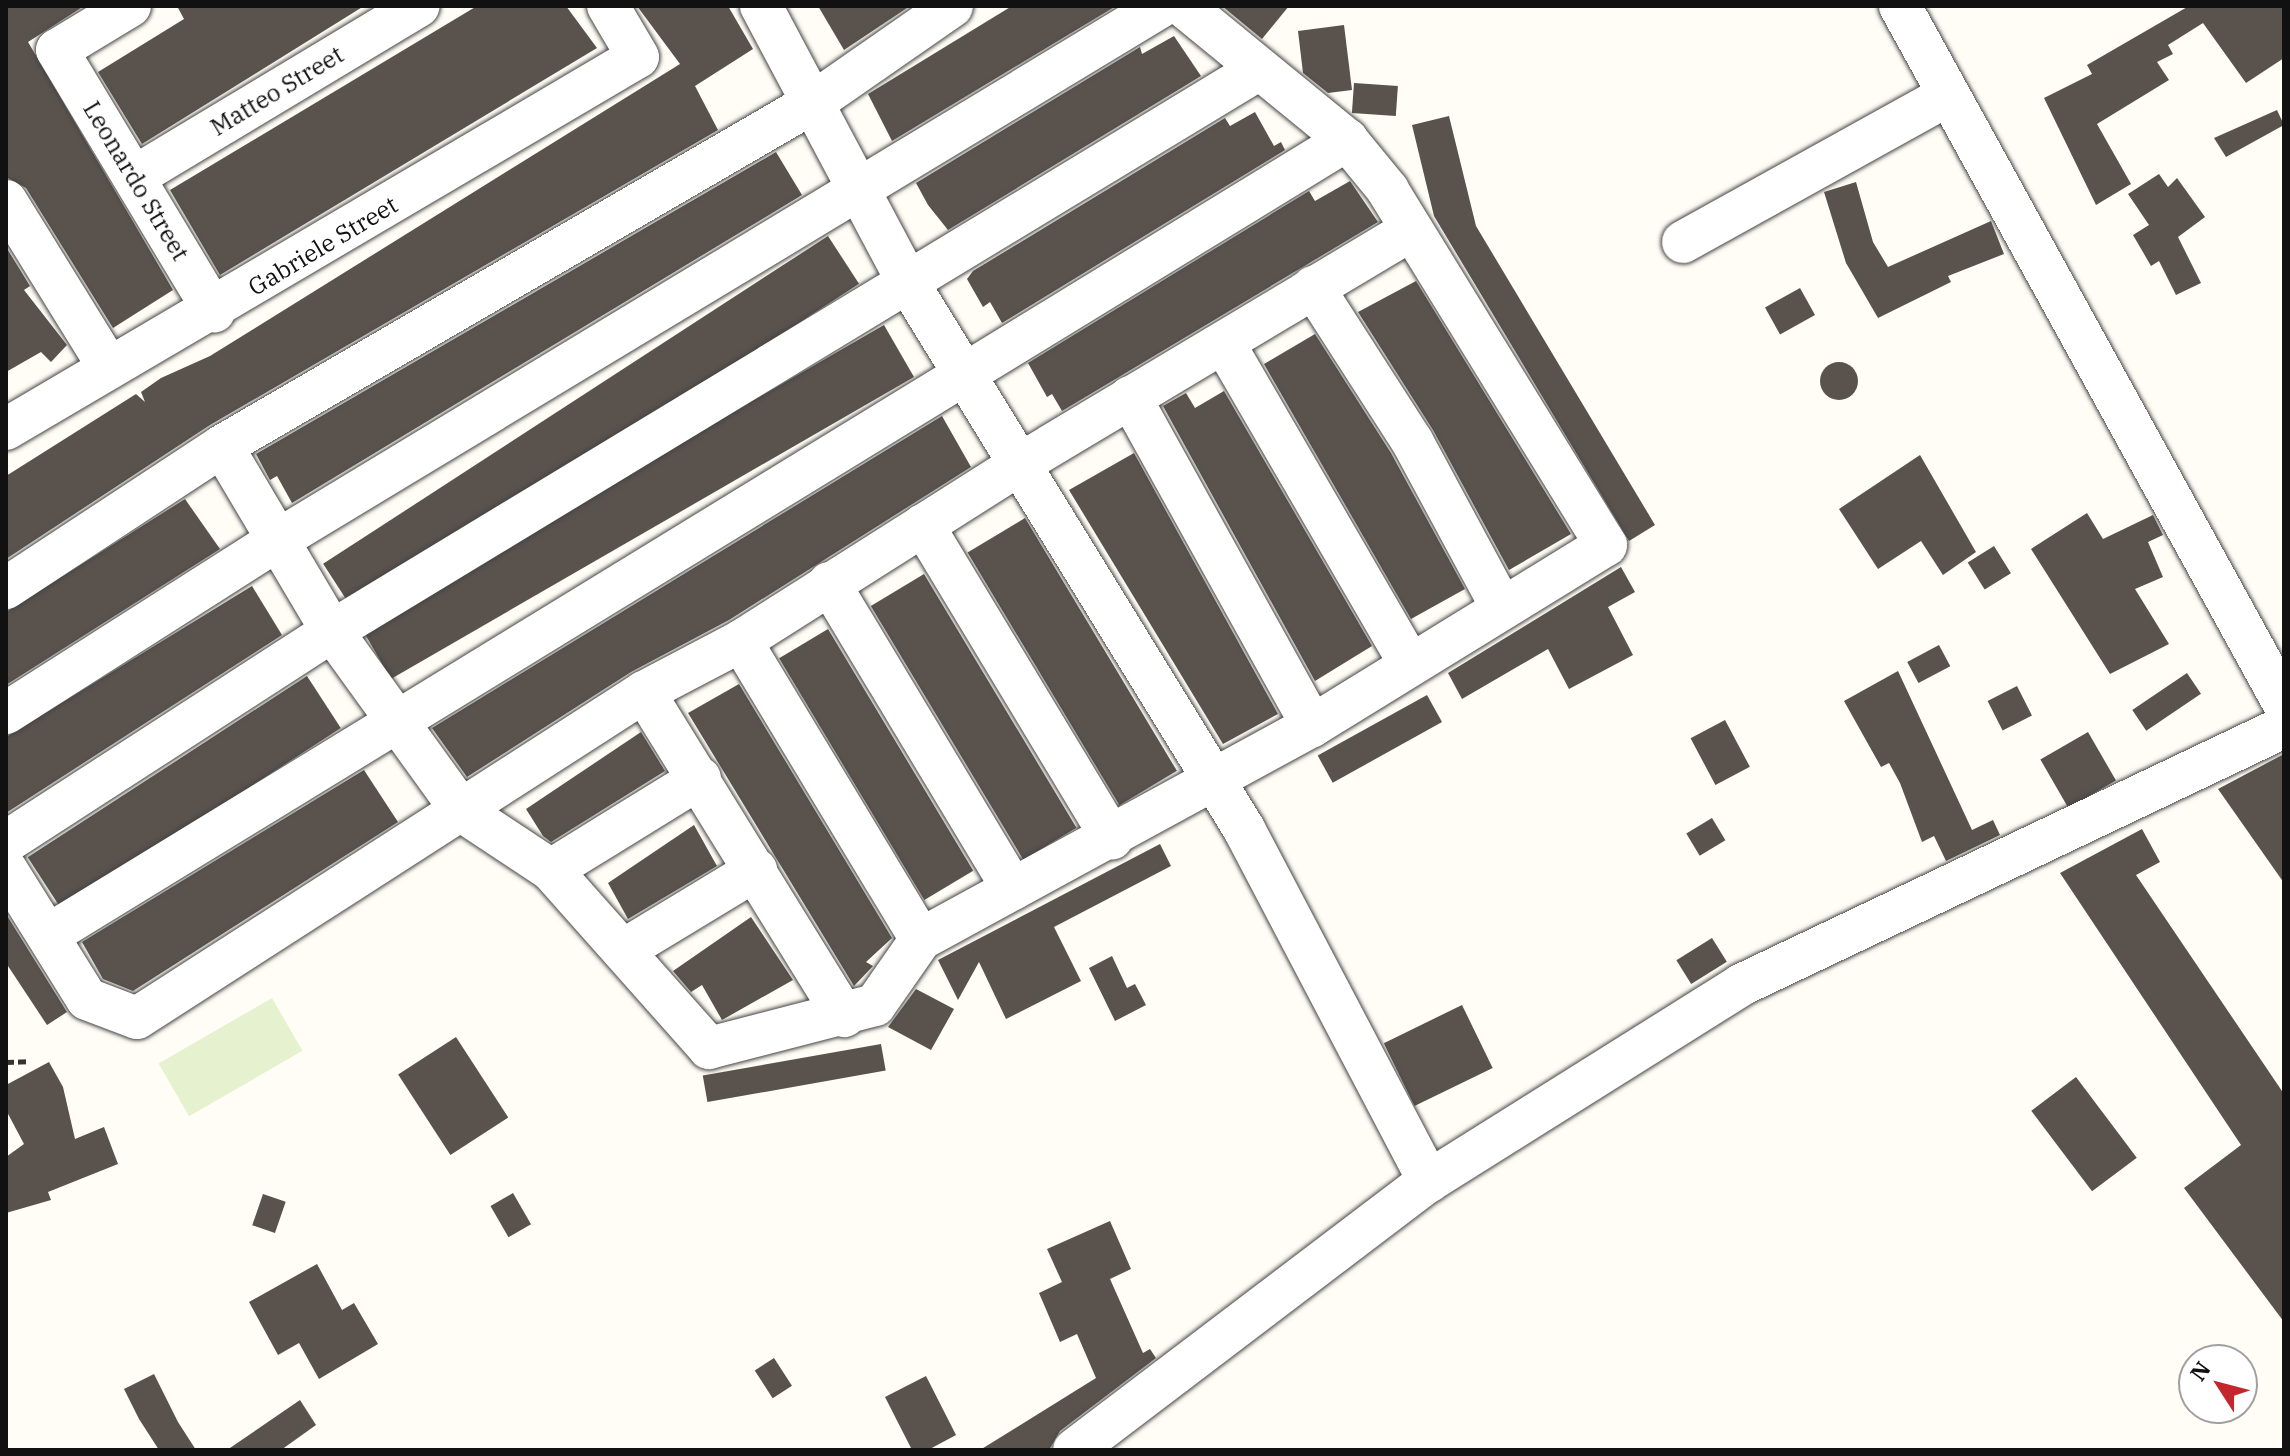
<!DOCTYPE html>
<html>
<head>
<meta charset="utf-8">
<style>
  body { margin:0 }
  #map { position:relative; width:2290px; height:1456px; overflow:hidden; background:#fffdf5; font-family:"IBM Plex Serif",serif }
  div>[style] { position:absolute }
  [style*='--x'] { left:calc(var(--x)*1px); top:calc(var(--y)*1px); width:calc(var(--w)*1px); rotate:calc(var(--a)*1deg) }
  .pitch>* { inset:0; background:#e6f2cf; transform-origin:0 0 }
  .building>* { inset:0; background:#5a524d; transform-origin:0 0 }
  .round { border-radius:50% }
  .path>* { height:5px; margin-top:-2.5px; transform-origin:0; background:repeating-linear-gradient(90deg,#333 0 8px,transparent 0 12px) }
  .roads { filter:drop-shadow(0 0 2px #444) drop-shadow(0 0 2px #444) }
  .minor>* { height:42px; margin:-21px; padding:0 21px; transform-origin:21px; border-radius:21px; background:#fff }
  span { translate:-50% -50%; white-space:nowrap; text-align:center; line-height:1.15; -webkit-text-stroke:8px #fff; paint-order:stroke }
  .street-label { font-size:24px; color:#111 }
  .frame { position:absolute; inset:0; border:8px solid #111; pointer-events:none }
  .north { position:absolute; left:2178px; top:1344px; width:80px; height:80px; box-sizing:border-box; background:#fff; border:2px solid #a0a0a0; border-radius:50%; rotate:306deg; font-size:22px; font-weight:700; line-height:32px; text-align:center; color:#111 }
  .north::after { content:''; display:block; margin:auto; width:28px; height:36px; background:#c4262e; clip-path:polygon(50% 0,100% 100%,50% 72%,0 100%) }
</style>
</head>
<body>
<div id="map">
  <div class="pitch">
    <i style="left:272px;top:998px;width:61px;height:131px;rotate:60deg"></i>
  </div>
  <div class="building">
    <i style="clip-path:polygon(6px 6px,84px 6px,28px 42px,173px 290px,113px 328px,26px 188px,6px 177px)"></i>
    <i style="clip-path:polygon(177px 6px,364px 6px,142px 144px,98px 72px,184px 19px)"></i>
    <i style="clip-path:polygon(477px 6px,566px 6px,597px 48px,220px 275px,170px 190px)"></i>
    <i style="clip-path:polygon(637px 6px,728px 6px,753px 49px,695px 86px,718px 130px,210px 425px,6px 559px,6px 476px,136px 394px,145px 402px,141px 392px,161px 378px,210px 356px,680px 64px)"></i>
    <i style="clip-path:polygon(818px 6px,910px 6px,844px 50px)"></i>
    <i style="clip-path:polygon(1012px 6px,1116px 6px,892px 141px,868px 94px)"></i>
    <i style="clip-path:polygon(1222px 6px,1289px 6px,1262px 39px)"></i>
    <i style="clip-path:polygon(2189px 6px,2284px 6px,2284px 58px,2246px 83px,2203px 23px,2168px 45px,2173px 54px,2157px 62px,2169px 80px,2097px 124px,2131px 184px,2096px 205px,2044px 98px,2092px 74px,2087px 65px)"></i>
    <i style="clip-path:polygon(1344px 25px,1352px 90px,1328px 93px,1303px 73px,1298px 31px)"></i>
    <i style="clip-path:polygon(1174px 36px,1201px 76px,948px 230px,928px 205px,916px 183px,1140px 47px,1142px 54px)"></i>
    <i style="left:1354px;top:83px;width:44px;height:30px;rotate:4deg"></i>
    <i style="clip-path:polygon(2277px 110px,2284px 125px,2226px 157px,2214px 138px)"></i>
    <i style="clip-path:polygon(1255px 112px,1274px 146px,1281px 142px,1285px 150px,1002px 323px,990px 302px,983px 307px,967px 279px,973px 271px,1225px 118px,1230px 126px)"></i>
    <i style="clip-path:polygon(1449px 116px,1476px 226px,1655px 525px,1629px 541px,1434px 216px,1412px 125px)"></i>
    <i style="clip-path:polygon(776px 152px,802px 195px,292px 503px,277px 476px,270px 480px,256px 454px)"></i>
    <i style="clip-path:polygon(2159px 174px,2168px 187px,2177px 178px,2205px 217px,2178px 237px,2201px 283px,2176px 295px,2159px 261px,2151px 266px,2133px 235px,2149px 225px,2128px 194px)"></i>
    <i style="clip-path:polygon(1350px 181px,1378px 222px,1062px 411px,1052px 394px,1047px 397px,1028px 363px,1309px 191px,1315px 201px)"></i>
    <i style="clip-path:polygon(1856px 182px,1873px 242px,1888px 267px,1991px 221px,2004px 254px,1948px 276px,1951px 282px,1878px 318px,1846px 263px,1824px 192px)"></i>
    <i style="left:828px;top:236px;width:57px;height:602px;rotate:57deg"></i>
    <i style="clip-path:polygon(6px 247px,30px 286px,24px 290px,67px 345px,51px 362px,41px 352px,6px 372px)"></i>
    <i style="clip-path:polygon(1416px 281px,1571px 534px,1509px 570px,1433px 430px,1358px 312px)"></i>
    <i style="left:1800px;top:288px;width:31px;height:40px;rotate:61deg"></i>
    <i style="left:884px;top:325px;width:60px;height:604px;rotate:60deg"></i>
    <i style="clip-path:polygon(1315px 334px,1391px 453px,1465px 589px,1411px 619px,1264px 364px)"></i>
    <i class="round" style="left:1820px;top:362px;width:38px;height:38px"></i>
    <i style="clip-path:polygon(1224px 391px,1372px 646px,1315px 681px,1163px 406px,1186px 393px,1195px 408px)"></i>
    <i style="clip-path:polygon(942px 416px,971px 467px,729px 620px,631px 672px,467px 777px,432px 728px)"></i>
    <i style="clip-path:polygon(1134px 453px,1278px 714px,1223px 744px,1069px 490px)"></i>
    <i style="clip-path:polygon(1920px 455px,1976px 552px,1943px 575px,1921px 541px,1878px 569px,1839px 509px)"></i>
    <i style="clip-path:polygon(185px 499px,220px 549px,6px 685px,6px 612px)"></i>
    <i style="clip-path:polygon(2087px 513px,2103px 539px,2153px 515px,2163px 535px,2148px 542px,2163px 577px,2135px 589px,2169px 644px,2110px 674px,2031px 549px)"></i>
    <i style="left:1025px;top:518px;width:295px;height:67px;rotate:59deg"></i>
    <i style="left:1994px;top:546px;width:32px;height:31px;rotate:58deg"></i>
    <i style="clip-path:polygon(1621px 567px,1635px 592px,1608px 607px,1633px 655px,1569px 689px,1548px 649px,1462px 699px,1448px 673px)"></i>
    <i style="left:924px;top:574px;width:296px;height:62px;rotate:59deg"></i>
    <i style="clip-path:polygon(252px 586px,282px 635px,6px 813px,6px 737px)"></i>
    <i style="left:828px;top:629px;width:282px;height:57px;rotate:59deg"></i>
    <i style="left:1939px;top:645px;width:24px;height:36px;rotate:62deg"></i>
    <i style="clip-path:polygon(1898px 671px,1972px 830px,1993px 820px,2000px 835px,1946px 861px,1934px 836px,1922px 842px,1900px 783px,1889px 763px,1881px 767px,1844px 701px)"></i>
    <i style="left:2187px;top:673px;width:25px;height:66px;rotate:56deg"></i>
    <i style="left:307px;top:676px;width:62px;height:333px;rotate:57deg"></i>
    <i style="clip-path:polygon(739px 684px,892px 938px,866px 962px,873px 966px,854px 986px,688px 713px)"></i>
    <i style="left:2017px;top:686px;width:33px;height:33px;rotate:63deg"></i>
    <i style="left:1427px;top:695px;width:31px;height:125px;rotate:61deg"></i>
    <i style="left:1725px;top:720px;width:53px;height:39px;rotate:62deg"></i>
    <i style="clip-path:polygon(641px 732px,665px 771px,551px 842px,543px 836px,526px 809px)"></i>
    <i style="left:2088px;top:732px;width:56px;height:55px;rotate:60deg"></i>
    <i style="clip-path:polygon(2284px 754px,2284px 883px,2218px 789px)"></i>
    <i style="clip-path:polygon(364px 770px,398px 822px,133px 991px,103px 979px,82px 942px)"></i>
    <i style="left:1712px;top:818px;width:26px;height:30px;rotate:59deg"></i>
    <i style="clip-path:polygon(694px 825px,717px 866px,628px 919px,608px 883px)"></i>
    <i style="clip-path:polygon(2142px 829px,2160px 862px,2136px 875px,2284px 1094px,2284px 1322px,2184px 1188px,2241px 1145px,2060px 873px)"></i>
    <i style="clip-path:polygon(1160px 844px,1171px 866px,1054px 927px,1081px 981px,1006px 1019px,979px 962px,958px 1000px,938px 960px)"></i>
    <i style="clip-path:polygon(6px 914px,67px 1012px,47px 1025px,6px 963px)"></i>
    <i style="clip-path:polygon(751px 917px,793px 980px,722px 1020px,702px 985px,691px 992px,673px 971px)"></i>
    <i style="left:1712px;top:938px;width:28px;height:42px;rotate:58deg"></i>
    <i style="clip-path:polygon(1112px 956px,1127px 988px,1135px 984px,1146px 1005px,1115px 1021px,1089px 968px)"></i>
    <i style="clip-path:polygon(916px 989px,954px 1009px,931px 1050px,888px 1027px)"></i>
    <i style="left:1462px;top:1005px;width:70px;height:87px;rotate:64deg"></i>
    <i style="left:456px;top:1037px;width:96px;height:69px;rotate:57deg"></i>
    <i style="left:881px;top:1044px;width:27px;height:181px;rotate:80deg"></i>
    <i style="clip-path:polygon(49px 1062px,63px 1087px,75px 1139px,104px 1127px,118px 1164px,48px 1192px,51px 1200px,6px 1213px,6px 1157px,24px 1144px,6px 1110px,6px 1085px)"></i>
    <i style="left:2076px;top:1077px;width:101px;height:56px;rotate:53deg"></i>
    <i style="left:513px;top:1193px;width:36px;height:26px;rotate:60deg"></i>
    <i style="left:263px;top:1194px;width:24px;height:33px;rotate:19deg"></i>
    <i style="clip-path:polygon(1110px 1221px,1131px 1269px,1110px 1279px,1143px 1353px,1150px 1349px,1156px 1358px,1060px 1431px,1049px 1450px,980px 1450px,1096px 1378px,1077px 1334px,1060px 1342px,1039px 1293px,1062px 1282px,1047px 1249px)"></i>
    <i style="clip-path:polygon(317px 1264px,342px 1310px,354px 1303px,378px 1344px,319px 1379px,299px 1343px,278px 1355px,249px 1302px)"></i>
    <i style="left:774px;top:1358px;width:33px;height:23px;rotate:57deg"></i>
    <i style="clip-path:polygon(154px 1374px,178px 1422px,196px 1450px,159px 1450px,139px 1419px,124px 1389px)"></i>
    <i style="clip-path:polygon(926px 1376px,956px 1435px,928px 1450px,912px 1450px,885px 1397px)"></i>
    <i style="clip-path:polygon(300px 1400px,316px 1425px,281px 1450px,227px 1450px)"></i>
  </div>
  <div class="path">
    <i style="--x:6;--y:1062;--w:23;--a:-2"></i>
  </div>
  <div class="roads">
    <div class="minor">
      <i style="--x:130;--y:6;--w:85;--a:148.9"></i>
      <i style="--x:57;--y:50;--w:305;--a:59"></i>
      <i style="--x:761;--y:6;--w:311;--a:62"></i>
      <i style="--x:907;--y:281;--w:643;--a:58.41"></i>
      <i style="--x:1244;--y:829;--w:398;--a:62.3"></i>
      <i style="--x:1900;--y:6;--w:797;--a:61.18"></i>
      <i style="--x:134;--y:177;--w:332;--a:-31"></i>
      <i style="--x:6;--y:201;--w:196;--a:58.3"></i>
      <i style="--x:1683;--y:242;--w:299;--a:-29"></i>
      <i style="--x:1313;--y:287;--w:183;--a:57.3"></i>
      <i style="--x:1412;--y:441;--w:187;--a:61.7"></i>
      <i style="--x:1225;--y:345;--w:369;--a:59.9"></i>
      <i style="--x:1130;--y:397;--w:376;--a:61"></i>
      <i style="--x:6;--y:429;--w:733;--a:-30.48"></i>
      <i style="--x:638;--y:57;--w:59;--a:-120.5"></i>
      <i style="--x:222;--y:446;--w:215;--a:59.3"></i>
      <i style="--x:332;--y:631;--w:222;--a:54.2"></i>
      <i style="--x:462;--y:811;--w:107;--a:33.5"></i>
      <i style="--x:551;--y:870;--w:238;--a:48.4"></i>
      <i style="--x:709;--y:1048;--w:171;--a:-14.5"></i>
      <i style="--x:875;--y:1005;--w:80;--a:-55.1"></i>
      <i style="--x:921;--y:939;--w:445;--a:-28.6"></i>
      <i style="--x:1312;--y:726;--w:345;--a:-31.6"></i>
      <i style="--x:1606;--y:545;--w:417;--a:-121.6"></i>
      <i style="--x:1388;--y:190;--w:65;--a:-129.4"></i>
      <i style="--x:1347;--y:140;--w:212;--a:-140.7"></i>
      <i style="--x:923;--y:525;--w:366;--a:58.9"></i>
      <i style="--x:829;--y:583;--w:357;--a:59"></i>
      <i style="--x:6;--y:588;--w:258;--a:-33.3"></i>
      <i style="--x:222;--y:446;--w:685;--a:-30.16"></i>
      <i style="--x:814;--y:102;--w:168;--a:-34.8"></i>
      <i style="--x:741;--y:641;--w:348;--a:58.9"></i>
      <i style="--x:644;--y:692;--w:381;--a:58.3"></i>
      <i style="--x:6;--y:713;--w:322;--a:-32.5"></i>
      <i style="--x:278;--y:540;--w:1033;--a:-31.14"></i>
      <i style="--x:6;--y:842;--w:388;--a:-32.9"></i>
      <i style="--x:332;--y:631;--w:1080;--a:-31.22"></i>
      <i style="--x:6;--y:869;--w:153;--a:58.1"></i>
      <i style="--x:87;--y:999;--w:53;--a:20.8"></i>
      <i style="--x:137;--y:1018;--w:603;--a:-32.74"></i>
      <i style="--x:644;--y:692;--w:110;--a:-27.7"></i>
      <i style="--x:741;--y:641;--w:330;--a:-32.4"></i>
      <i style="--x:1020;--y:464;--w:453;--a:-30.9"></i>
      <i style="--x:551;--y:870;--w:175;--a:-31.7"></i>
      <i style="--x:50;--y:934;--w:1521;--a:-31.47"></i>
      <i style="--x:627;--y:948;--w:151;--a:-31.2"></i>
      <i style="--x:1074;--y:1450;--w:445;--a:-37.2"></i>
      <i style="--x:1429;--y:1181;--w:368;--a:-32.1"></i>
      <i style="--x:1741;--y:985;--w:601;--a:-25.41"></i>
    </div>
  </div>
  <div class="street-label">
    <span style="left:277px;top:91px;rotate:-31deg">Matteo Street</span>
    <span style="left:136px;top:181px;rotate:59deg">Leonardo Street</span>
    <span style="left:323px;top:246px;rotate:-31deg">Gabriele Street</span>
  </div>
  <div class="frame"></div>
  <div class="north">N</div>
</div>
</body>
</html>
